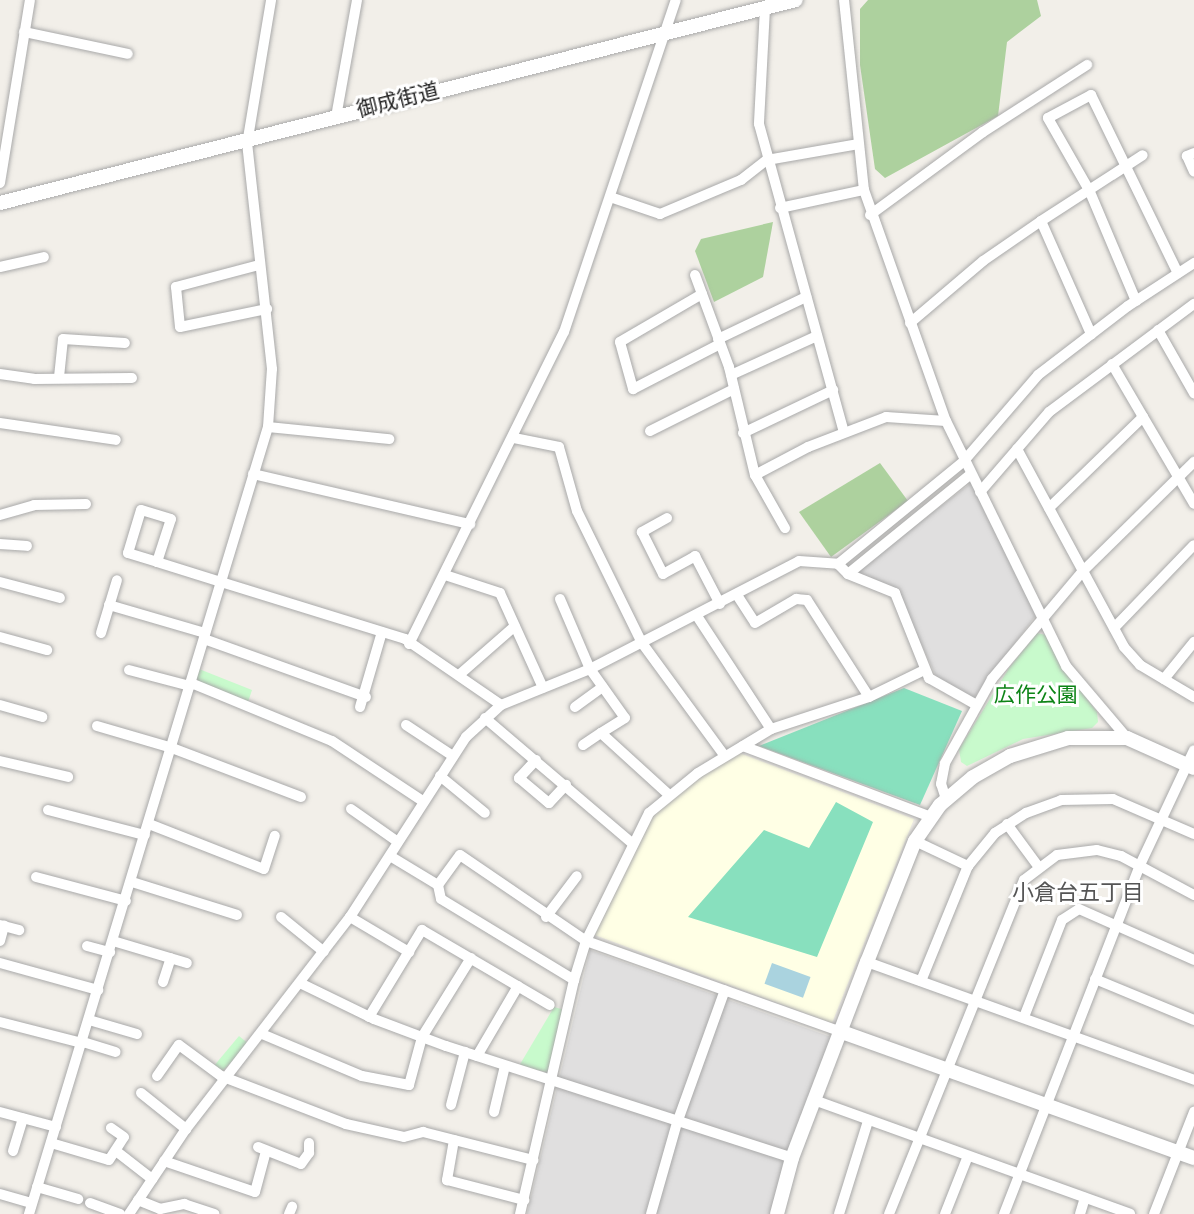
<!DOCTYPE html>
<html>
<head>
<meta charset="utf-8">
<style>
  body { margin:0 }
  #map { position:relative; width:1194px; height:1214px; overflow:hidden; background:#f2efe9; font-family:"Varela Round","Noto Sans JP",sans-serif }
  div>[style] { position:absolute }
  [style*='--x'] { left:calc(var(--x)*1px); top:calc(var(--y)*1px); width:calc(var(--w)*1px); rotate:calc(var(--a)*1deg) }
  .residential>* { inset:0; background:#e0dfdf }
  .education>* { inset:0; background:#ffffe5 }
  .forest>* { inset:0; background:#add19e }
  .park>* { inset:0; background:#c8facc }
  .pitch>* { inset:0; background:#88e0be }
  .water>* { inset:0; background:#aad3df; transform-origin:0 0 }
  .roads { filter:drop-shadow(0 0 2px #a9a9a9) drop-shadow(0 0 2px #a9a9a9) }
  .minor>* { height:10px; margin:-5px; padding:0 5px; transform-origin:5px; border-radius:5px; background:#fff }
  .tertiary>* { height:14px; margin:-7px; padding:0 7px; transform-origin:7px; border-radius:7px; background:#fff }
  span { translate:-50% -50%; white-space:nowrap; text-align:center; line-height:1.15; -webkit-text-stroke:6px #fff; paint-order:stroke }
  .street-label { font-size:21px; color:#222 }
  .park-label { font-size:21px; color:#0c8416 }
  .neighbourhood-label { font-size:22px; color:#555 }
</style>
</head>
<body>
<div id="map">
  <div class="residential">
    <i style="clip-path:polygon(971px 483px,1036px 615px,974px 698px,937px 678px,897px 592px,855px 572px)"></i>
    <i style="clip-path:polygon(590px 950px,831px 1037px,770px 1214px,527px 1214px)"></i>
  </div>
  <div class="education">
    <i style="clip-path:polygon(737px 752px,914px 819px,832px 1023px,592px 934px,649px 819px,699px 775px)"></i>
  </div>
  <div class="forest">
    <i style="clip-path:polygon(868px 0,1037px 0,1041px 16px,1007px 42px,998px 116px,885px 178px,875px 169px,860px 65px,860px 9px)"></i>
    <i style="clip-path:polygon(773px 222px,763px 277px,714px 302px,695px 251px,701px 239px)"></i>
    <i style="clip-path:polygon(880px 463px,908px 501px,831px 557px,799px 512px)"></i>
  </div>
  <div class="park">
    <i style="clip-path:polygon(1037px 633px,1046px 635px,1066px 672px,1097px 712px,1098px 722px,1092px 728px,1023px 739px,967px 766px,961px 762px,959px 749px,1009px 668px)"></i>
    <i style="clip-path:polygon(199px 669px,252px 690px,247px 705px,195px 681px)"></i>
    <i style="clip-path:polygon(554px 1007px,565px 1010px,550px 1073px,519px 1066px)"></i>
    <i style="clip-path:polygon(239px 1036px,250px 1045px,220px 1073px,213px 1067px)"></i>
  </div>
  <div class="pitch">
    <i style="clip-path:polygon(904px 688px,962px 711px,920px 805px,759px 746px)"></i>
    <i style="clip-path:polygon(836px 802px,873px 822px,817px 957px,688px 917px,764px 830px,809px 848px)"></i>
  </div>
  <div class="water">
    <i style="left:772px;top:963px;width:41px;height:22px;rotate:20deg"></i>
  </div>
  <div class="roads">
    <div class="minor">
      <i style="--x:844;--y:0;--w:191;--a:84"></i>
      <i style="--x:864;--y:190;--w:245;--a:70.5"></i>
      <i style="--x:946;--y:421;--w:273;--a:63.9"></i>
      <i style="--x:1066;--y:666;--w:94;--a:49.7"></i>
      <i style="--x:765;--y:8;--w:116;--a:93"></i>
      <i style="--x:759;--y:124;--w:320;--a:74.6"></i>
      <i style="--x:24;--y:32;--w:106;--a:11.9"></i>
      <i style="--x:336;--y:117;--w:119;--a:-79.8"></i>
      <i style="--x:1194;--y:153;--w:8;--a:157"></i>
      <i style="--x:1187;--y:156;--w:17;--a:66"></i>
      <i style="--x:0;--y:183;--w:185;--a:-80.7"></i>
      <i style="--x:610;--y:197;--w:53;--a:18.8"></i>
      <i style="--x:660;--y:214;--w:88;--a:-22.8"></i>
      <i style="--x:741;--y:180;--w:33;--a:-38"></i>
      <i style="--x:767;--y:160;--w:93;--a:-9.9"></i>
      <i style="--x:780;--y:208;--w:86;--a:-12.1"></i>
      <i style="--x:870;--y:215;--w:140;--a:-36.3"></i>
      <i style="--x:983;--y:132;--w:124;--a:-32.8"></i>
      <i style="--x:1041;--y:221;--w:121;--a:-32.9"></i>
      <i style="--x:259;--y:265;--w:86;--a:165.2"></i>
      <i style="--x:176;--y:287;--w:40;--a:84.3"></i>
      <i style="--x:180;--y:327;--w:89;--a:-11.7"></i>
      <i style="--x:0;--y:267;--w:45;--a:-12.8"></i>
      <i style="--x:695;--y:275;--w:98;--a:69.7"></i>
      <i style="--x:729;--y:367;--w:111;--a:76.5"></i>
      <i style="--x:755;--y:475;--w:60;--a:-27.8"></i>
      <i style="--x:808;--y:447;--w:84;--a:-21"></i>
      <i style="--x:886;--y:417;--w:60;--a:3.8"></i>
      <i style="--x:702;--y:294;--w:95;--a:149.7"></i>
      <i style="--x:620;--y:342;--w:49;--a:74.5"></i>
      <i style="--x:633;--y:389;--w:98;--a:-27.3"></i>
      <i style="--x:1136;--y:301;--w:121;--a:-112.9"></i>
      <i style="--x:1089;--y:190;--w:83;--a:-119.7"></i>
      <i style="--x:1048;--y:118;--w:49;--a:-28.1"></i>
      <i style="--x:1091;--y:95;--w:198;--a:64"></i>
      <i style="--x:910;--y:323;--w:96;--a:-40.3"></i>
      <i style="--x:983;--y:261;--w:70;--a:-34.6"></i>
      <i style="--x:1041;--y:221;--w:124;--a:66.1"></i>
      <i style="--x:1158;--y:330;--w:73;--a:60.3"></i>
      <i style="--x:718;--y:339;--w:98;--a:-25.5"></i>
      <i style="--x:1112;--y:364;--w:162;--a:59.6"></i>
      <i style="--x:0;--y:374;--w:34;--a:8"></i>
      <i style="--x:34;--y:379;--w:98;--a:-0.6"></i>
      <i style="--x:731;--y:375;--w:94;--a:-24.4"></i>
      <i style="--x:59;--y:377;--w:38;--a:-84"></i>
      <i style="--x:63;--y:339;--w:62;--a:3.7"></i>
      <i style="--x:0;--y:423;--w:117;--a:8.3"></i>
      <i style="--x:268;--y:427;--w:122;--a:5.7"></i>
      <i style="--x:650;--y:431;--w:94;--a:-26.6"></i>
      <i style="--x:743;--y:433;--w:100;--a:-25.5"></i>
      <i style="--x:514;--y:438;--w:46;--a:11.3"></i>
      <i style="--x:559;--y:447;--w:66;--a:74.3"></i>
      <i style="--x:577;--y:511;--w:147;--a:63.8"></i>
      <i style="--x:642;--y:643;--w:139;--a:53.8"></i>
      <i style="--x:1017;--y:449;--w:225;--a:61.6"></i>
      <i style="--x:1124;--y:647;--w:24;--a:48"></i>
      <i style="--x:1140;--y:665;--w:63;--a:30.7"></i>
      <i style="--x:253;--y:474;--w:223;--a:13"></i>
      <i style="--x:755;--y:475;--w:61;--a:60.5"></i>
      <i style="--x:980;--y:492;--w:106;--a:-49.2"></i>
      <i style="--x:1049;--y:412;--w:181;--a:-36.7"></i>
      <i style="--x:1049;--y:508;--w:131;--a:-44.1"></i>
      <i style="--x:0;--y:515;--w:35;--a:-16"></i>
      <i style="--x:34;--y:505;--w:52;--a:-1.1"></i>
      <i style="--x:667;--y:518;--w:29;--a:151"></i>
      <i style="--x:642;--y:532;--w:47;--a:63.4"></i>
      <i style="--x:663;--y:574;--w:37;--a:-29"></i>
      <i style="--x:695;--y:556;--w:54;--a:62.5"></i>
      <i style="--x:0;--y:544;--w:27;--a:4"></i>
      <i style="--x:157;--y:562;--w:45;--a:-72"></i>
      <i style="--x:171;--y:519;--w:31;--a:-163"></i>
      <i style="--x:141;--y:510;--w:45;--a:106.8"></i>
      <i style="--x:128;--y:553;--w:30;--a:17"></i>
      <i style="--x:157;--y:562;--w:67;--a:17.4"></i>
      <i style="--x:221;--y:582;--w:193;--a:17.2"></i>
      <i style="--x:405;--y:639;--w:116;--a:34.5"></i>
      <i style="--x:838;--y:564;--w:161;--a:-39.2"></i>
      <i style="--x:963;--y:462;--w:115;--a:-49.2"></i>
      <i style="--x:1038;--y:375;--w:113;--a:-37.5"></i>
      <i style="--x:1128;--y:306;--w:79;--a:-33.1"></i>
      <i style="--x:848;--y:574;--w:157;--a:-39.1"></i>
      <i style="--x:445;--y:575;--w:58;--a:18.1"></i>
      <i style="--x:500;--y:593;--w:104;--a:65.6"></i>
      <i style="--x:0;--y:582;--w:62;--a:14.9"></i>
      <i style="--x:737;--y:595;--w:33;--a:57"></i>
      <i style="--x:755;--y:623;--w:48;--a:-30.3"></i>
      <i style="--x:796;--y:599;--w:11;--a:5"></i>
      <i style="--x:807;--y:600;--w:115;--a:57.4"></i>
      <i style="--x:560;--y:599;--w:76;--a:66.8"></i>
      <i style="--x:590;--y:669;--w:60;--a:54.5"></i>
      <i style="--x:625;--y:718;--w:28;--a:148"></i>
      <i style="--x:601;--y:733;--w:91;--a:42.3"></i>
      <i style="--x:109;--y:605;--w:100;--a:16.3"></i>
      <i style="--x:697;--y:616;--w:135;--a:56.8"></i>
      <i style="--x:1114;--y:628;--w:115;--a:-46.1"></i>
      <i style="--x:101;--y:633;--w:55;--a:-73.2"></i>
      <i style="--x:0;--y:637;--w:49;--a:15.5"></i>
      <i style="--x:204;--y:639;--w:172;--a:19.7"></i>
      <i style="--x:409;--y:644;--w:348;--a:-63.6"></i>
      <i style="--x:564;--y:332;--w:350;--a:-71.4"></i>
      <i style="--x:129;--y:670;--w:63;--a:14.7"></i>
      <i style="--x:459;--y:675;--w:74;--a:-41.2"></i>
      <i style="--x:1164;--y:679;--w:48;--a:-51"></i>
      <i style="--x:191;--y:683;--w:152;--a:22.4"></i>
      <i style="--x:332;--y:741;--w:110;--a:33.5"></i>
      <i style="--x:0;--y:705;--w:44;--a:15.9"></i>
      <i style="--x:360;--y:707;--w:78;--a:-73.7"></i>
      <i style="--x:575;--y:707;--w:34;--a:-36"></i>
      <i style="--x:485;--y:718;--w:194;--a:40.4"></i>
      <i style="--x:406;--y:725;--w:56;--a:33.4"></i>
      <i style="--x:97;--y:726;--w:78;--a:16.3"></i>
      <i style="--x:172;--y:748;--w:138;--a:20.8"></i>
      <i style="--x:583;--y:745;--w:22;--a:-34"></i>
      <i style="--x:743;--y:746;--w:201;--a:20.7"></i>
      <i style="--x:536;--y:760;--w:25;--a:133"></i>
      <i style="--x:519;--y:778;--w:39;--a:40"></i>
      <i style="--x:549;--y:803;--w:25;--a:-47"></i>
      <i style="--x:0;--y:761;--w:70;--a:13.2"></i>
      <i style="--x:440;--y:776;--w:58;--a:39.4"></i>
      <i style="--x:946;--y:799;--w:16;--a:-108"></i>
      <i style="--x:941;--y:784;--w:21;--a:-79"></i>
      <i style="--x:945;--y:763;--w:96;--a:-60.8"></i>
      <i style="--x:992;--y:679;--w:141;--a:-49.9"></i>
      <i style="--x:1083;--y:571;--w:156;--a:-44.5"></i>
      <i style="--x:351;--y:809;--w:57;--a:35.1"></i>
      <i style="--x:48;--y:810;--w:100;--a:14.5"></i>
      <i style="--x:149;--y:824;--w:123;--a:21.4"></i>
      <i style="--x:264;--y:869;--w:35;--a:-72"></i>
      <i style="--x:1007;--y:824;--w:52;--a:53.6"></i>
      <i style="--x:915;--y:841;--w:59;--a:25.3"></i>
      <i style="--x:390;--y:856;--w:56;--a:31.1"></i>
      <i style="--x:438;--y:885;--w:37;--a:-54"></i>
      <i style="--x:460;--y:855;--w:153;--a:34.3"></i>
      <i style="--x:586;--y:941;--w:269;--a:19.6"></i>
      <i style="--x:36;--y:877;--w:93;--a:14.9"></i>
      <i style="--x:132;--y:882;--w:110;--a:17.4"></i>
      <i style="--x:438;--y:885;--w:14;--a:78"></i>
      <i style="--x:441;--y:899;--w:156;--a:31.3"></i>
      <i style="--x:281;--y:917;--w:55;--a:39.1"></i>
      <i style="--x:350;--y:917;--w:69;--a:30.7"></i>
      <i style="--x:546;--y:917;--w:51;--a:-52.9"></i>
      <i style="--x:0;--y:925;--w:20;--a:15"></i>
      <i style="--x:0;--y:941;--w:16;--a:-75"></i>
      <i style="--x:113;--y:941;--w:77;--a:16.6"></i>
      <i style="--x:87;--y:946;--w:24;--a:15"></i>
      <i style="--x:867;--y:962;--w:348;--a:19.8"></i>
      <i style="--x:0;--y:963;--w:102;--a:15.4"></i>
      <i style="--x:1095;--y:979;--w:107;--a:22.5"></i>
      <i style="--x:921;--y:981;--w:124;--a:-67.8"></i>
      <i style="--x:968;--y:866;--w:43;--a:-50.7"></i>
      <i style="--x:995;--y:833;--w:37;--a:-33"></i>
      <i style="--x:1026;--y:813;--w:37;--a:-20"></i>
      <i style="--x:1061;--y:800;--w:52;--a:-1.1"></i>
      <i style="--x:1113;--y:799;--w:88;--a:23.4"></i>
      <i style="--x:163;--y:982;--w:25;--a:-72"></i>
      <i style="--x:302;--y:984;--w:80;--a:25.9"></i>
      <i style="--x:374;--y:1019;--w:77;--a:20.6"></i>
      <i style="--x:446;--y:1046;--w:364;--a:17.9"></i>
      <i style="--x:369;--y:1017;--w:102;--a:-58.7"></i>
      <i style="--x:422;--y:930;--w:148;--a:30.4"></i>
      <i style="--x:1024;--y:1017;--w:104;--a:-68.6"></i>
      <i style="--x:1062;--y:920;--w:20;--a:-33"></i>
      <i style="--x:1079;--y:909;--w:126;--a:23.9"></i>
      <i style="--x:89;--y:1020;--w:50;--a:16.3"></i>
      <i style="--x:0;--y:1022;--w:85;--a:14.4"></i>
      <i style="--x:262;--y:1034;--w:108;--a:22.8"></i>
      <i style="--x:362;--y:1076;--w:48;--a:10.8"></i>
      <i style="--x:409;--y:1085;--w:50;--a:-74.8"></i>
      <i style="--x:422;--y:1037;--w:93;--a:-58.2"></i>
      <i style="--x:83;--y:1042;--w:34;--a:17"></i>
      <i style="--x:477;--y:1056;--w:81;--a:-59.6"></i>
      <i style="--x:157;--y:1076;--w:38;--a:-55"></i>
      <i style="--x:179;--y:1045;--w:52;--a:36.4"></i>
      <i style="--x:221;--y:1076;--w:134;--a:21"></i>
      <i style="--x:346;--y:1124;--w:59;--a:12.6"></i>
      <i style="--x:404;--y:1137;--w:20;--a:-15"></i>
      <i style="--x:423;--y:1132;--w:114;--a:14.3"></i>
      <i style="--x:141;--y:1093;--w:58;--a:38.7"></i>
      <i style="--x:814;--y:1100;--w:336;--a:19.8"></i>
      <i style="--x:451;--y:1105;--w:55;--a:-75.2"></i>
      <i style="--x:0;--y:1112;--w:58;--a:15"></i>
      <i style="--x:494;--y:1112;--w:47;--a:-76.6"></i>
      <i style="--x:454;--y:1140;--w:41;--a:99.9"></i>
      <i style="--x:447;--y:1180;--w:80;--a:14.6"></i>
      <i style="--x:51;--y:1143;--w:60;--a:16.3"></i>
      <i style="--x:109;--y:1160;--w:27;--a:-57"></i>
      <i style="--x:124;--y:1137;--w:16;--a:-145"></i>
      <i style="--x:258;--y:1147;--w:46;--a:21.6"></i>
      <i style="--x:301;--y:1164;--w:14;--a:-54"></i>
      <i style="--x:309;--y:1153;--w:10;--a:-90"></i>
      <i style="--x:13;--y:1151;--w:34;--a:-73"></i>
      <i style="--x:116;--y:1151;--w:46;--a:37.9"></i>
      <i style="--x:164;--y:1161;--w:96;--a:18.8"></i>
      <i style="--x:255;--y:1192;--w:42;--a:-75"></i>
      <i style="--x:37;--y:1187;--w:43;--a:16.3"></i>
      <i style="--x:0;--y:1194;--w:33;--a:16"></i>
      <i style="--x:138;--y:1200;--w:24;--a:22"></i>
      <i style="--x:160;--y:1209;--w:25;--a:-12"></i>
      <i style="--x:184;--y:1204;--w:32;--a:18"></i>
      <i style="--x:90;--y:1203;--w:32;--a:20"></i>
      <i style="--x:29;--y:1214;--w:822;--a:-73.11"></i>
      <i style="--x:268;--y:427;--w:58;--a:-86.1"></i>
      <i style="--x:272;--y:369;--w:226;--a:-96.3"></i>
      <i style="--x:247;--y:144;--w:146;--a:-80.5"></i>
      <i style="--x:129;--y:1214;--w:102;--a:-56.2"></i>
      <i style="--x:186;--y:1129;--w:268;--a:-52.3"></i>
      <i style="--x:350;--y:917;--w:214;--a:-57.2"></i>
      <i style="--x:466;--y:737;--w:47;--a:-42.4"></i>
      <i style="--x:501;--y:705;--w:96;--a:-22"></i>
      <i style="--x:590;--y:669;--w:235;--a:-27.3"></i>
      <i style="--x:799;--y:561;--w:39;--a:4"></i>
      <i style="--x:838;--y:564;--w:14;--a:45"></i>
      <i style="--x:848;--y:574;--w:51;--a:22"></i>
      <i style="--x:895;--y:593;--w:92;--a:68.2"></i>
      <i style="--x:929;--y:678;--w:53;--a:29.5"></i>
      <i style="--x:289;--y:1214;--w:8;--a:-67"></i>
      <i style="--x:520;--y:1214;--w:240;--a:-77"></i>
      <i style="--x:574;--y:980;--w:41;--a:-72.9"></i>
      <i style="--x:586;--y:941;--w:143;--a:-63.8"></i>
      <i style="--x:649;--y:813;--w:63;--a:-39.2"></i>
      <i style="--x:698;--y:773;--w:85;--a:-31.1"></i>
      <i style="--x:771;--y:729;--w:103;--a:-18.1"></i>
      <i style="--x:869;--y:697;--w:61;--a:-26.1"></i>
      <i style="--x:651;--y:1214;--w:95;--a:-74.1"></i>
      <i style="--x:677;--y:1123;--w:141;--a:-70.2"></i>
      <i style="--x:839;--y:1214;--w:97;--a:-72.7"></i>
      <i style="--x:889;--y:1214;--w:360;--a:-68"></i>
      <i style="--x:1024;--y:880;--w:41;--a:-37.1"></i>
      <i style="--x:1057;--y:855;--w:40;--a:-7.1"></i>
      <i style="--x:1097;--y:850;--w:25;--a:14"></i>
      <i style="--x:1121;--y:856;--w:83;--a:28.1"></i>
      <i style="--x:945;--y:1214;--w:62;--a:-68.4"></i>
      <i style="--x:1004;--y:1214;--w:372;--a:-68.7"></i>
      <i style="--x:1139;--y:867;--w:129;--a:-64.8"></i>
      <i style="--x:1080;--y:1214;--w:17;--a:-73"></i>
      <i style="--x:1154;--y:1214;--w:110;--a:-68.6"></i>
    </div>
    <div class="tertiary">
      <i style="--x:0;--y:203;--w:821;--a:-14.31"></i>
      <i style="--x:839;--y:1031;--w:377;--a:19.7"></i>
      <i style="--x:777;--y:1214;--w:58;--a:-75"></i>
      <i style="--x:792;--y:1158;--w:210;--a:-69.1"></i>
      <i style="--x:867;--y:962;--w:130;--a:-68.4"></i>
      <i style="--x:915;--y:841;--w:44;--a:-55.2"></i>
      <i style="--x:940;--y:805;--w:43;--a:-40.3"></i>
      <i style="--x:973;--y:777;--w:43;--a:-29.6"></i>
      <i style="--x:1010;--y:756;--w:61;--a:-17.2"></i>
      <i style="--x:1068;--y:738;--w:59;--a:0"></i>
      <i style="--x:1127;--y:738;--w:73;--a:24.1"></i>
    </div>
  </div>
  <div class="street-label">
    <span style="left:398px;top:101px;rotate:-14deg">御成街道</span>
  </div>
  <div class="park-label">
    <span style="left:1036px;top:696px">広作公園</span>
  </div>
  <div class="neighbourhood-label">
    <span style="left:1078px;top:894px">小倉台五丁目</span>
  </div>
</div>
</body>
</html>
